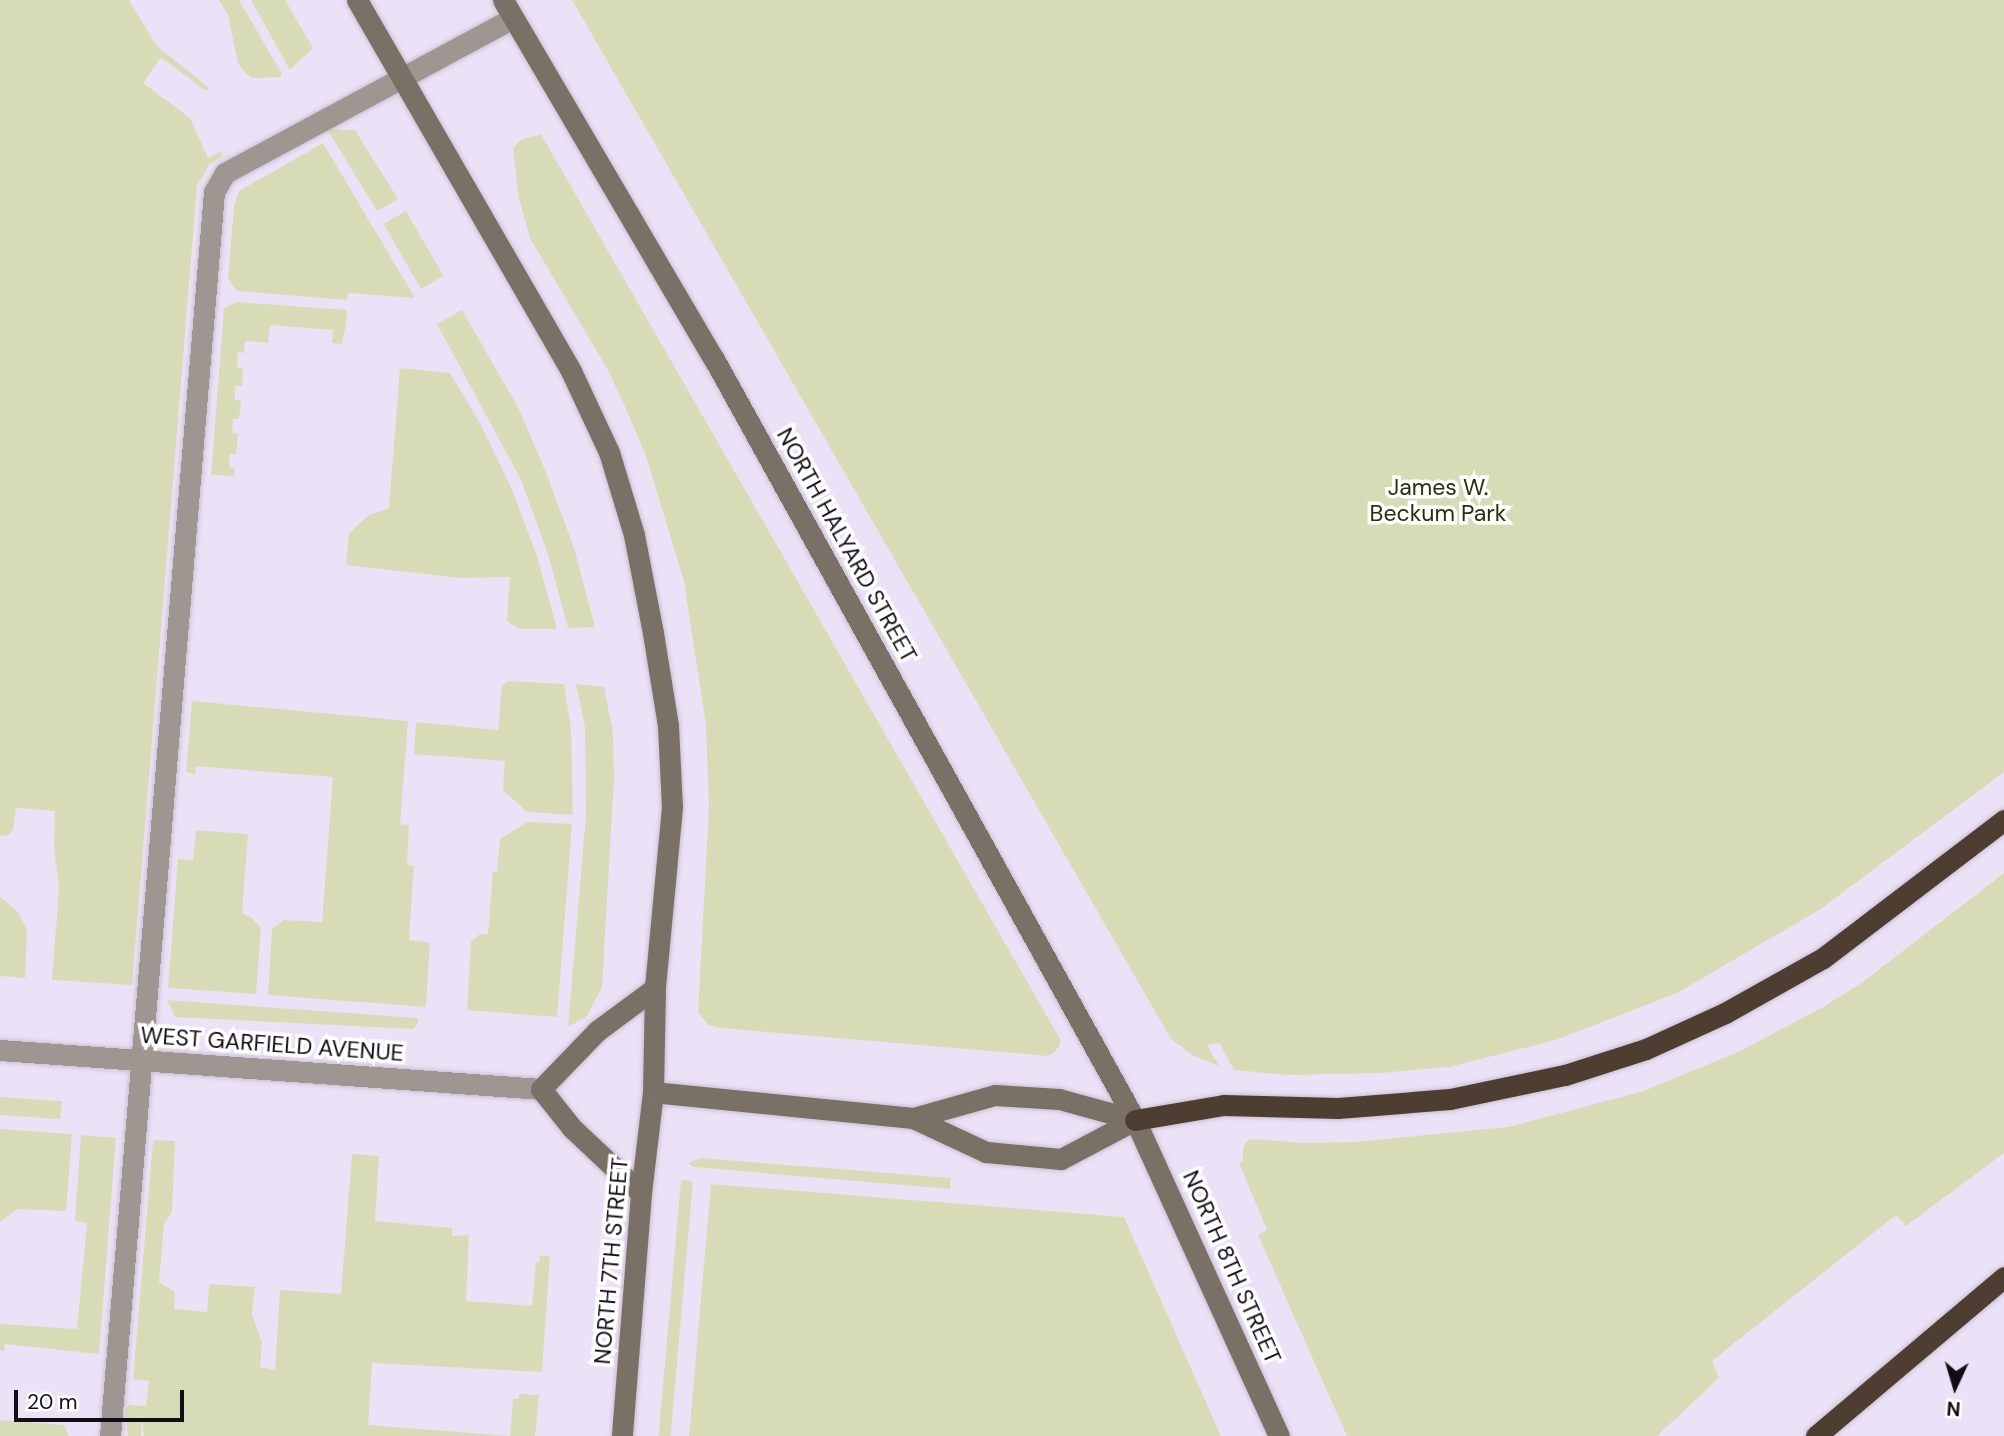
<!DOCTYPE html>
<html>
<head>
<meta charset="utf-8">
<style>
  body { margin:0 }
  #map { position:relative; width:2004px; height:1436px; overflow:hidden; background:#ece2f7; font-family:"DM Sans",sans-serif }
  div>[style] { position:absolute }
  [style*='--x'] { left:calc(var(--x)*1px); top:calc(var(--y)*1px); width:calc(var(--w)*1px); rotate:calc(var(--a)*1deg) }
  .green>* { inset:0; background:#d8dcb6; transform-origin:0 0 }
  .roads { filter:drop-shadow(0 0 2px #c9c0d3) drop-shadow(0 0 2px #c9c0d3) }
  .lane>* { height:21px; margin:-10.5px; padding:0 10.5px; transform-origin:10.5px; border-radius:10.5px; background:#9e9690 }
  .street>* { height:21px; margin:-10.5px; padding:0 10.5px; transform-origin:10.5px; border-radius:10.5px; background:#9e9690 }
  .secondary>* { height:21px; margin:-10.5px; padding:0 10.5px; transform-origin:10.5px; border-radius:10.5px; background:#7b7066 }
  .highway>* { height:21px; margin:-10.5px; padding:0 10.5px; transform-origin:10.5px; border-radius:10.5px; background:#4d3e31 }
  span { translate:-50% -50%; white-space:nowrap; text-align:center; line-height:1.15; -webkit-text-stroke:7px #fff; paint-order:stroke }
  .park-label { font-size:23px; color:#2c2e09 }
  .street-label { font-size:23px; color:#110d14 }
  .north { position:absolute; left:1920px; top:1352px; width:70px; height:70px; -webkit-text-stroke:5px #fff; paint-order:stroke; rotate:184deg; font-size:19px; font-weight:700; line-height:28px; text-align:center; color:#110d14 }
  .north::after { content:''; display:block; margin:auto; width:24px; height:32px; background:#110d14; clip-path:polygon(50% 0,100% 100%,50% 72%,0 100%) }
  .scale { position:absolute; left:14px; top:1390px; width:170px; height:32px; box-sizing:border-box; border:4px solid #110d14; border-top:0; padding-left:9px; font-size:21px; line-height:24px; white-space:nowrap; color:#110d14; -webkit-text-stroke:5px #fff; paint-order:stroke }
</style>
</head>
<body>
<div id="map">
  <div class="green">
    <i style="clip-path:polygon(0 0,129px 0,156px 45px,209px 88px,206px 91px,161px 57px,143px 83px,190px 118px,208px 158px,221px 151px,223px 156px,209px 165px,197px 186px,132px 985px,52px 980px,59px 888px,54px 848px,55px 811px,16px 808px,13px 830px,9px 835px,0 836px)"></i>
    <i style="clip-path:polygon(219px 0,239px 0,282px 74px,280px 77px,252px 78px,246px 74px,238px 63px,228px 15px)"></i>
    <i style="clip-path:polygon(251px 0,285px 0,313px 48px,290px 70px)"></i>
    <i style="clip-path:polygon(572px 0,2004px 0,2004px 772px,1819px 910px,1677px 993px,1556px 1040px,1449px 1067px,1381px 1073px,1289px 1075px,1234px 1070px,1219px 1043px,1207px 1045px,1219px 1066px,1194px 1056px,1171px 1039px)"></i>
    <i style="clip-path:polygon(327px 129px,355px 130px,398px 199px,377px 211px)"></i>
    <i style="clip-path:polygon(541px 134px,1060px 1039px,1060px 1045px,1054px 1053px,1047px 1056px,721px 1028px,709px 1025px,698px 1013px,709px 807px,706px 726px,684px 581px,645px 453px,626px 409px,609px 372px,530px 238px,519px 199px,513px 148px,522px 139px)"></i>
    <i style="clip-path:polygon(323px 143px,415px 298px,348px 293px,347px 300px,237px 291px,228px 279px,234px 206px,239px 191px)"></i>
    <i style="left:406px;top:211px;width:75px;height:26px;rotate:60deg"></i>
    <i style="clip-path:polygon(237px 302px,347px 310px,346px 324px,342px 344px,332px 343px,333px 330px,270px 325px,268px 343px,245px 341px,244px 353px,238px 352px,237px 367px,243px 368px,242px 386px,235px 386px,235px 400px,241px 401px,239px 419px,233px 419px,232px 433px,238px 434px,236px 454px,230px 454px,229px 467px,235px 468px,234px 476px,211px 475px,224px 308px)"></i>
    <i style="clip-path:polygon(462px 310px,518px 407px,546px 472px,574px 548px,595px 627px,568px 628px,548px 554px,521px 480px,437px 324px)"></i>
    <i style="clip-path:polygon(400px 368px,450px 373px,480px 423px,511px 487px,537px 556px,557px 629px,519px 629px,507px 621px,510px 577px,460px 578px,346px 565px,349px 533px,369px 515px,389px 508px)"></i>
    <i style="clip-path:polygon(508px 681px,564px 684px,571px 729px,573px 815px,527px 812px,503px 790px,505px 761px,414px 754px,416px 722px,498px 730px,502px 686px)"></i>
    <i style="clip-path:polygon(576px 684px,604px 687px,613px 733px,614px 778px,602px 988px,586px 1017px,568px 1027px,586px 815px,585px 728px)"></i>
    <i style="clip-path:polygon(192px 701px,408px 721px,400px 824px,409px 825px,407px 865px,414px 866px,409px 940px,430px 943px,426px 1007px,268px 995px,272px 929px,283px 920px,322px 922px,333px 777px,196px 766px,195px 774px,186px 772px)"></i>
    <i style="clip-path:polygon(527px 822px,572px 824px,557px 1017px,467px 1010px,471px 942px,480px 934px,488px 934px,493px 872px,497px 872px,500px 839px)"></i>
    <i style="clip-path:polygon(196px 830px,248px 834px,242px 913px,251px 917px,261px 928px,256px 994px,168px 988px,178px 859px,193px 860px)"></i>
    <i style="clip-path:polygon(2004px 873px,2004px 1153px,1906px 1226px,1896px 1215px,1733px 1344px,1712px 1361px,1719px 1378px,1657px 1436px,1347px 1436px,1258px 1235px,1267px 1230px,1239px 1163px,1243px 1161px,1243px 1149px,1246px 1142px,1251px 1139px,1305px 1143px,1355px 1142px,1508px 1127px,1644px 1091px,1742px 1050px,1825px 1006px,1864px 981px)"></i>
    <i style="clip-path:polygon(0 897px,17px 911px,27px 930px,25px 978px,0 976px)"></i>
    <i style="clip-path:polygon(167px 1000px,418px 1018px,418px 1024px,413px 1029px,175px 1017px)"></i>
    <i style="left:0;top:1097px;width:62px;height:18px;rotate:4deg"></i>
    <i style="clip-path:polygon(0 1129px,72px 1134px,66px 1211px,17px 1209px,0 1222px)"></i>
    <i style="clip-path:polygon(81px 1135px,116px 1138px,99px 1354px,5px 1344px,4px 1351px,0 1351px,0 1324px,77px 1329px,87px 1223px,75px 1221px)"></i>
    <i style="clip-path:polygon(153px 1140px,175px 1141px,172px 1212px,164px 1224px,159px 1282px,175px 1292px,174px 1309px,207px 1312px,209px 1284px,255px 1287px,252px 1314px,262px 1343px,260px 1367px,275px 1370px,280px 1290px,341px 1294px,352px 1154px,379px 1156px,375px 1221px,452px 1228px,452px 1236px,469px 1235px,466px 1301px,532px 1306px,536px 1262px,539px 1262px,540px 1256px,550px 1256px,542px 1372px,372px 1363px,368px 1425px,510px 1436px,513px 1399px,519px 1399px,519px 1394px,539px 1395px,535px 1436px,144px 1436px,142px 1418px,141px 1436px,128px 1436px,125px 1409px,129px 1405px,146px 1406px,149px 1381px,133px 1379px)"></i>
    <i style="clip-path:polygon(701px 1158px,951px 1178px,950px 1189px,693px 1167px,688px 1163px)"></i>
    <i style="left:681px;top:1180px;width:12px;height:257px;rotate:5deg"></i>
    <i style="clip-path:polygon(711px 1184px,1124px 1217px,1221px 1436px,689px 1436px)"></i>
    <i style="clip-path:polygon(0 1420px,64px 1425px,69px 1436px,0 1436px)"></i>
  </div>
  <div class="roads">
    <div class="lane">
      <i style="--x:110;--y:1436;--w:1248;--a:-85.22"></i>
      <i style="--x:214;--y:192;--w:22;--a:-60"></i>
      <i style="--x:225;--y:173;--w:327;--a:-28.3"></i>
    </div>
    <div class="street">
      <i style="--x:0;--y:1050;--w:542;--a:4.12"></i>
    </div>
    <div class="secondary">
      <i style="--x:357;--y:0;--w:428;--a:60"></i>
      <i style="--x:571;--y:371;--w:89;--a:64.9"></i>
      <i style="--x:609;--y:452;--w:87;--a:73.2"></i>
      <i style="--x:634;--y:535;--w:100;--a:79"></i>
      <i style="--x:653;--y:633;--w:94;--a:80.8"></i>
      <i style="--x:668;--y:726;--w:81;--a:87.2"></i>
      <i style="--x:672;--y:807;--w:182;--a:95.4"></i>
      <i style="--x:655;--y:988;--w:104;--a:91.1"></i>
      <i style="--x:653;--y:1092;--w:102;--a:96.8"></i>
      <i style="--x:641;--y:1193;--w:244;--a:94.5"></i>
      <i style="--x:503;--y:0;--w:416;--a:59.6"></i>
      <i style="--x:714;--y:359;--w:870;--a:61.05"></i>
      <i style="--x:1135;--y:1120;--w:347;--a:65.5"></i>
      <i style="--x:653;--y:1092;--w:261;--a:5.7"></i>
      <i style="--x:913;--y:1118;--w:81;--a:25"></i>
      <i style="--x:986;--y:1152;--w:75;--a:5.3"></i>
      <i style="--x:1061;--y:1159;--w:84;--a:-27.8"></i>
      <i style="--x:913;--y:1118;--w:85;--a:-15.7"></i>
      <i style="--x:995;--y:1095;--w:64;--a:3.6"></i>
      <i style="--x:1059;--y:1099;--w:79;--a:15.4"></i>
      <i style="--x:641;--y:1193;--w:95;--a:-136.7"></i>
      <i style="--x:572;--y:1128;--w:50;--a:-128.5"></i>
      <i style="--x:541;--y:1089;--w:81;--a:-46"></i>
      <i style="--x:597;--y:1031;--w:72;--a:-36.6"></i>
    </div>
    <div class="highway">
      <i style="--x:1135;--y:1120;--w:90;--a:-9.6"></i>
      <i style="--x:1224;--y:1105;--w:114;--a:1.5"></i>
      <i style="--x:1338;--y:1108;--w:112;--a:-4.6"></i>
      <i style="--x:1450;--y:1099;--w:117;--a:-11.8"></i>
      <i style="--x:1565;--y:1075;--w:85;--a:-17.8"></i>
      <i style="--x:1646;--y:1049;--w:87;--a:-24.5"></i>
      <i style="--x:1725;--y:1013;--w:112;--a:-29.3"></i>
      <i style="--x:1823;--y:958;--w:228;--a:-37.3"></i>
      <i style="--x:1816;--y:1436;--w:246;--a:-40.2"></i>
    </div>
  </div>
  <div class="park-label">
    <span style="left:1438px;top:500px">James W.<br>Beckum Park</span>
  </div>
  <div class="street-label">
    <span style="left:847px;top:545px;rotate:61deg">NORTH HALYARD STREET</span>
    <span style="left:272px;top:1044px;rotate:4deg">WEST GARFIELD AVENUE</span>
    <span style="left:611px;top:1261px;rotate:-85deg">NORTH 7TH STREET</span>
    <span style="left:1232px;top:1267px;rotate:66deg">NORTH 8TH STREET</span>
  </div>
  <div class="north">N</div>
  <div class="scale">20 m</div>
</div>
</body>
</html>
